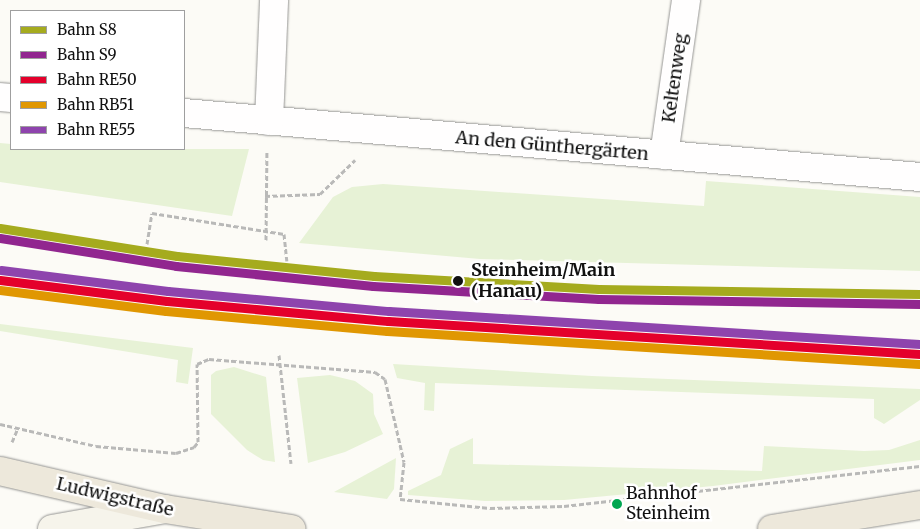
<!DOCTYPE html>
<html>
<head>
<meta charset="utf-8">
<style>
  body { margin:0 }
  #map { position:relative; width:920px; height:529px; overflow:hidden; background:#fcfbf6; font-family:Merriweather,serif }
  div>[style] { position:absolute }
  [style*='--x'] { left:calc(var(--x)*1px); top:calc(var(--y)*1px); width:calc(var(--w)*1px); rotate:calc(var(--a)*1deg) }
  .green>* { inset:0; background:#e7f2d6 }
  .path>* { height:3px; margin-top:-1.5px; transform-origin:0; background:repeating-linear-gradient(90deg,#b9b9b8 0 5px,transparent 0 7.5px) }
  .roads { filter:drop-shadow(0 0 1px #969694) drop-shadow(0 0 1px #969694) }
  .minor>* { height:28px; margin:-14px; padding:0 14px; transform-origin:14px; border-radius:14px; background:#fffefe }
  .secondary>* { height:28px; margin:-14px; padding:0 14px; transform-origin:14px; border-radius:14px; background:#f6f4eb }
  .primary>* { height:28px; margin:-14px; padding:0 14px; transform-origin:14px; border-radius:14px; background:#ede8db }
  .rail-1>* { height:9px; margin:-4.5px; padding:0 4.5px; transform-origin:4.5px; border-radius:4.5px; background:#a5ab1e }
  .rail-2>* { height:9px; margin:-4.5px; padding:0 4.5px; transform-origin:4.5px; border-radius:4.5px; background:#91268f }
  .rail-3>* { height:9px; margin:-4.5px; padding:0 4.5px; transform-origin:4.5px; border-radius:4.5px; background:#e4002b }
  .rail-4>* { height:9px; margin:-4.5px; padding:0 4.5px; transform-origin:4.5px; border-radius:4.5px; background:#e09702 }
  .rail-5>* { height:9px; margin:-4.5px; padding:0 4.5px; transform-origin:4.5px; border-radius:4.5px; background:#8e44ad }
  .dots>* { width:14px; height:14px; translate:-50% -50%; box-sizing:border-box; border:2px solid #fff; border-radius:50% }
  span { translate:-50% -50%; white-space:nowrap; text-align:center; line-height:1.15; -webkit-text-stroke:5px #fff; paint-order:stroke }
  .bus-label { font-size:17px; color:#101010 }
  .left { translate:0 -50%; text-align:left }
  .street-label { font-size:18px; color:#101010 }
  .stop-label { font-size:18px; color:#101010; font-weight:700 }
  .legend { position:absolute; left:10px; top:10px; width:175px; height:140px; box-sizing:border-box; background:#fff; border:1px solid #9f9f9f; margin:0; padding:6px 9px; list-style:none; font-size:15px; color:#101010 }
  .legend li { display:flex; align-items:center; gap:10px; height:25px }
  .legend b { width:25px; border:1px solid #9f9f9f }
</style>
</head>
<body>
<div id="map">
  <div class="green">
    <i style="clip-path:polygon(0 143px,11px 144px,11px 149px,249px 149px,232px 216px,0 182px)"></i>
    <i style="clip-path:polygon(706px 181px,920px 197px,920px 271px,480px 259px,299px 243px,333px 197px,352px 187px,383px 184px,704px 206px)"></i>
    <i style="clip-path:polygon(0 324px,193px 348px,188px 384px,176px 382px,178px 360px,0 331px)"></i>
    <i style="clip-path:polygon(393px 364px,592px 376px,920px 389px,920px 400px,884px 424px,874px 418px,874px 399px,435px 383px,434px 411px,424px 410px,425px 383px,397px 378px)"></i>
    <i style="clip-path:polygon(234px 367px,266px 377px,275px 462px,263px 460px,247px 450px,211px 414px,211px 375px,216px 371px)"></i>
    <i style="clip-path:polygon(330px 375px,355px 381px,373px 394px,374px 414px,383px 434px,345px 452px,308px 463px,297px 378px)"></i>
    <i style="clip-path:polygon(473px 438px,473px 464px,762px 471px,764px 446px,864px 451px,889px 450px,920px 440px,920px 460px,713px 486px,564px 500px,485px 501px,408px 495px,408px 491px,441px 475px,450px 449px)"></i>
    <i style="clip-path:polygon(396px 458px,394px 489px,387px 499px,334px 492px)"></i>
  </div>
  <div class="path">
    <i style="--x:265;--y:196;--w:55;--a:-2.1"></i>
    <i style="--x:320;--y:194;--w:49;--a:-44.2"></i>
    <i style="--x:266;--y:240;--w:89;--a:-89.4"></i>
    <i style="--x:147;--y:244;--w:31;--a:-81"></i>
    <i style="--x:152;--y:213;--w:134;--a:9"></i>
    <i style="--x:284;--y:234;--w:27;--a:84"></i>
    <i style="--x:279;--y:355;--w:109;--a:83.7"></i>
    <i style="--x:0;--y:424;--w:98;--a:12.9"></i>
    <i style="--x:96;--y:446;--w:80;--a:5"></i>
    <i style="--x:176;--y:453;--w:19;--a:-18"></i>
    <i style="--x:194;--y:447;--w:6;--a:-51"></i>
    <i style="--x:198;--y:442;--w:78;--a:-90.7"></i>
    <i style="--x:197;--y:364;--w:13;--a:-23"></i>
    <i style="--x:209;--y:359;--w:167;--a:4.5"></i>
    <i style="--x:375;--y:372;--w:12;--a:35"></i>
    <i style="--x:385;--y:379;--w:85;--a:77.1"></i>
    <i style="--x:404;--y:462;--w:37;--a:96"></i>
    <i style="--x:400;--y:499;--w:90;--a:5.7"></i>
    <i style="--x:490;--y:508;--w:74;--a:-1.5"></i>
    <i style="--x:564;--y:506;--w:358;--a:-6.4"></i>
    <i style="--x:12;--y:442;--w:15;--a:-67"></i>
  </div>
  <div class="roads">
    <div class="minor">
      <i style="--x:0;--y:97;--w:11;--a:5"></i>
      <i style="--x:184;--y:113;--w:739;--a:4.97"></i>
      <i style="--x:269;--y:121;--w:121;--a:-87.6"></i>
      <i style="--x:664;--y:155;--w:157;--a:-81.9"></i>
    </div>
    <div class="secondary">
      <i style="--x:52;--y:529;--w:115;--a:-10"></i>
    </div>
    <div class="primary">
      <i style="--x:0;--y:471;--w:169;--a:13"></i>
      <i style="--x:165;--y:509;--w:128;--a:9"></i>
      <i style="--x:772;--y:529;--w:150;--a:-9.2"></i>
    </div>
  </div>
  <div class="rail-1">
    <i style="--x:0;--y:228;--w:179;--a:9"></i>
    <i style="--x:177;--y:256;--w:198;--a:5.8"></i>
    <i style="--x:374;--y:276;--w:225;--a:3.3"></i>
    <i style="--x:599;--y:289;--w:321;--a:0.9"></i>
  </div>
  <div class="rail-2">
    <i style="--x:0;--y:238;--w:178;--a:9"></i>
    <i style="--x:176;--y:266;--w:198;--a:5.8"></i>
    <i style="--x:373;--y:286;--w:226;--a:3.3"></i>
    <i style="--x:599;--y:299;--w:321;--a:0.9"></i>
  </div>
  <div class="rail-3">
    <i style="--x:0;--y:280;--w:168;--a:7.2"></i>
    <i style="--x:167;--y:301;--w:222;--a:5.2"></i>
    <i style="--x:388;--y:321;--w:533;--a:3.55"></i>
  </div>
  <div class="rail-4">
    <i style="--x:0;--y:290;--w:167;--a:7.2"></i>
    <i style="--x:166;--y:311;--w:222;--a:5.2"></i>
    <i style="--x:387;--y:331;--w:533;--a:3.55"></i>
  </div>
  <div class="rail-5">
    <i style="--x:1;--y:270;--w:168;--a:7.2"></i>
    <i style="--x:168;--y:291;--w:222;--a:5.2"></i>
    <i style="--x:389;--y:311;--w:532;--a:3.56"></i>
  </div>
  <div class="dots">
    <i style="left:458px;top:281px;background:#101010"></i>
    <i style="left:617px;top:504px;background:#00a651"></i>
  </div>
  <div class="bus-label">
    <span class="left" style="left:626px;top:504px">Bahnhof<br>Steinheim</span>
  </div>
  <div class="street-label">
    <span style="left:675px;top:78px;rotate:-82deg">Keltenweg</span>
    <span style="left:552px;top:146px;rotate:5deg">An den Günthergärten</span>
    <span style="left:115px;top:497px;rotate:13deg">Ludwigstraße</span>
  </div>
  <div class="stop-label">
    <span class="left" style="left:471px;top:281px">Steinheim/Main<br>(Hanau)</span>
  </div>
  <ul class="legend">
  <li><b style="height:6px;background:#a5ab1e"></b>Bahn S8</li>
  <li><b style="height:6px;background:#91268f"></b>Bahn S9</li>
  <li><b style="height:6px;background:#e4002b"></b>Bahn RE50</li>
  <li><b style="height:6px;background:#e09702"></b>Bahn RB51</li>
  <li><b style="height:6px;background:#8e44ad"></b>Bahn RE55</li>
  </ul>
</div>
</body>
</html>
